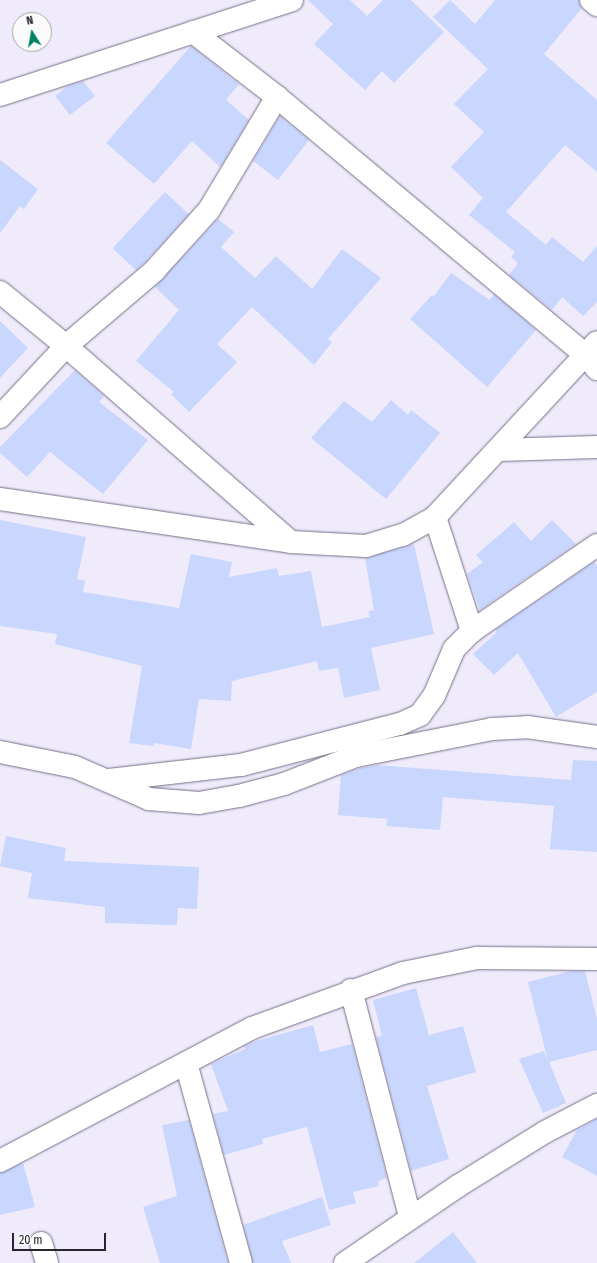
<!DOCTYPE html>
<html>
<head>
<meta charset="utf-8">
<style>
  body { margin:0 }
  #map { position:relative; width:597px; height:1263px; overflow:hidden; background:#efebfb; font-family:"Fira Sans Condensed",sans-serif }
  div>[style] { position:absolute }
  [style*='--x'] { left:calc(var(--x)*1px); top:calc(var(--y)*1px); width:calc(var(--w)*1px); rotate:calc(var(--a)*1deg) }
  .building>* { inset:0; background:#c9d6fe; transform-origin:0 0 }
  .roads { filter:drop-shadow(0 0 1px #766f86) drop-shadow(0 0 1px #766f86) }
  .minor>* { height:22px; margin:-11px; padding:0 11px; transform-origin:11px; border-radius:11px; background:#fff }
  span { translate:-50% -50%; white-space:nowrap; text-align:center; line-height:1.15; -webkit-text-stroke:4px #fbfbfb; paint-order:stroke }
  .north { position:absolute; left:12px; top:12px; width:40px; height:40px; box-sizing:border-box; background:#fbfbfb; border:1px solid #a6a5a9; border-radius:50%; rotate:349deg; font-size:11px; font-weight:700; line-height:16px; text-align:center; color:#27242e }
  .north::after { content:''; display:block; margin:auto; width:14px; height:18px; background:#008162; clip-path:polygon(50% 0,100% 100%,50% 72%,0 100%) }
  .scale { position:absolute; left:12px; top:1233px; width:94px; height:18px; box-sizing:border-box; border:2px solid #27242e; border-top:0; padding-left:5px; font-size:12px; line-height:14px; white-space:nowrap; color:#27242e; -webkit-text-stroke:3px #fbfbfb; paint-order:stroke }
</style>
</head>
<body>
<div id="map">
  <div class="building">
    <i style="clip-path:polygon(308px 0,350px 0,367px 16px,383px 0,411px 0,444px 32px,394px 83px,382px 71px,365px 90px,314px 44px,333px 24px)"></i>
    <i style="clip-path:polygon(450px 0,475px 24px,495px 0,579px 0,582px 8px,544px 54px,597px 100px,597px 172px,565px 145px,506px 212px,546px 245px,552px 237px,583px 262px,597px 246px,597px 302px,583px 316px,562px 297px,552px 310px,509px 275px,518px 263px,511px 257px,515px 252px,469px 215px,483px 198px,451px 167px,484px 132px,454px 104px,488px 69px,433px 17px)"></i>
    <i style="clip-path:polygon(191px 46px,239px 84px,226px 100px,249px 120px,220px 167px,192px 141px,154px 184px,106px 143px)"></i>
    <i style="clip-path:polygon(83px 81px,95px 96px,70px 115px,55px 96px,66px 87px)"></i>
    <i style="clip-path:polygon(280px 116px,309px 140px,278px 180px,253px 161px)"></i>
    <i style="clip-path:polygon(0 160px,38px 189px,24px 209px,20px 206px,0 233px)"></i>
    <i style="left:165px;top:192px;width:33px;height:77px;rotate:43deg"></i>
    <i style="clip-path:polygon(218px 219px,234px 232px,221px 247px,255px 278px,276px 256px,312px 289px,342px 249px,381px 278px,328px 339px,332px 342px,314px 365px,252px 307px,217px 344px,237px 362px,189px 412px,171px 394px,174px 392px,136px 361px,179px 310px,155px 287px)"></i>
    <i style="clip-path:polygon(451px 273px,490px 300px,494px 294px,536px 330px,487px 387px,410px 319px,432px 295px,434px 296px)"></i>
    <i style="clip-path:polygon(0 321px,28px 348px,0 378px)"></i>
    <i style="clip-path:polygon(75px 370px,104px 396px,99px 402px,148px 440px,103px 494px,50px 452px,27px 477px,0 453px,0 447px)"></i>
    <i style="clip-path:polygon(391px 400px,408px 415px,411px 410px,440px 433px,386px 499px,311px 438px,344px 401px,372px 422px)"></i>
    <i style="clip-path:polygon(0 520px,86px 537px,77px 579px,85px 581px,83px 592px,179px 608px,191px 554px,232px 562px,229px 577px,277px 568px,279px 576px,311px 571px,322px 627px,370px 617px,368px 611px,374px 610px,365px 558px,414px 544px,434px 634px,371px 648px,380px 690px,344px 698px,338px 668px,319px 671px,317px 661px,232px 681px,231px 701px,199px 699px,191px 749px,154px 743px,153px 746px,129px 743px,142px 666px,55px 644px,57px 634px,0 626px)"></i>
    <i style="clip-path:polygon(552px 520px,576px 544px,480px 610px,467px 574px,483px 562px,476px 555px,514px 522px,531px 541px)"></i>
    <i style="clip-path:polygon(594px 562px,597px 565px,597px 692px,556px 717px,518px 653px,494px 675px,473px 654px,497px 632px,495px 630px)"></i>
    <i style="clip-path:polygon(573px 760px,597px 761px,597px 852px,550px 849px,554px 806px,443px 797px,440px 830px,386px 826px,387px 819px,338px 815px,341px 775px,360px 768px,376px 765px,571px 780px)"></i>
    <i style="clip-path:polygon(6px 836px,66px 848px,64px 861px,199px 867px,197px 909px,178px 908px,177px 925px,105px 923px,105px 907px,28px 898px,32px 873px,0 866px)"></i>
    <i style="clip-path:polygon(571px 971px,585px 971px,597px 1019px,597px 1050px,549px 1062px,566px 1103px,543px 1113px,519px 1059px,544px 1051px,548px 1061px,528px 982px)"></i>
    <i style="clip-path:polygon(416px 988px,429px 1035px,463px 1026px,476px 1072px,427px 1086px,449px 1159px,411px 1171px,376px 1037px,382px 1036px,373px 1000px)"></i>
    <i style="clip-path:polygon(313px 1025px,320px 1052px,352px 1044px,387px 1178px,378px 1181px,379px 1186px,353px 1192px,356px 1203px,329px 1210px,307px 1127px,262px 1139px,263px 1144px,224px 1155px,213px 1114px,228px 1111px,211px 1064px,245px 1049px,244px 1046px,253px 1042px)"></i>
    <i style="clip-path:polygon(597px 1119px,597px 1176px,562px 1157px,577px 1130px)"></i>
    <i style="clip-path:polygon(189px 1120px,228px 1263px,160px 1263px,143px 1207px,177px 1196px,162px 1125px)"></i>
    <i style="clip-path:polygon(23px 1163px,35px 1207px,0 1215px,0 1173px)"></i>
    <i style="clip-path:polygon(322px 1197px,331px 1225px,282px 1241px,291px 1263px,253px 1263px,243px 1225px)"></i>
    <i style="clip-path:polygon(453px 1232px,477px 1263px,414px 1263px)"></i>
  </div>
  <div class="roads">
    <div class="minor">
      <i style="--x:591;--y:0;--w:8;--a:40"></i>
      <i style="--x:193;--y:32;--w:106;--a:37.7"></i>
      <i style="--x:277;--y:97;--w:403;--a:39.9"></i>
      <i style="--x:586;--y:355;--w:18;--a:52"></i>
      <i style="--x:0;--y:95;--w:307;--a:-18"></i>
      <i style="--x:0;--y:292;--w:85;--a:39.3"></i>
      <i style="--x:66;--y:346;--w:298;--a:41.1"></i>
      <i style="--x:291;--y:542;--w:75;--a:3.1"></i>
      <i style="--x:366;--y:546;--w:39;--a:-17"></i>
      <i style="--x:403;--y:535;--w:37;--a:-29"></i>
      <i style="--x:435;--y:517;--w:238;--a:-47.2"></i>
      <i style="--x:0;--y:417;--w:97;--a:-47.1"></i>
      <i style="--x:66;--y:346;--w:116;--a:-40.4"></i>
      <i style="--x:154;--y:271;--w:82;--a:-48"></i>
      <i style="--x:209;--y:210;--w:132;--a:-59"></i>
      <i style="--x:499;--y:450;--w:98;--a:-1.8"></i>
      <i style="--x:0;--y:499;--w:294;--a:8.4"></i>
      <i style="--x:435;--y:517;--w:120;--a:72"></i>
      <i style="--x:0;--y:752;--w:76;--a:11.3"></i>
      <i style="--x:75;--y:767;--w:81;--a:23.4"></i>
      <i style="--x:149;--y:799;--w:50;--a:4.6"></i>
      <i style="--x:199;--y:803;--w:41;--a:-9.9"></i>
      <i style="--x:239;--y:796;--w:47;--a:-14.9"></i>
      <i style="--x:284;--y:784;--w:77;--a:-21.3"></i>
      <i style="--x:356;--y:756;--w:139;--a:-11.2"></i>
      <i style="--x:492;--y:729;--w:35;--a:-3"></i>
      <i style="--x:527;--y:727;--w:71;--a:8.1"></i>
      <i style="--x:109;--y:780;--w:133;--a:-6.5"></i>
      <i style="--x:241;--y:765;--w:164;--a:-14.5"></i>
      <i style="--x:400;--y:724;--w:22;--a:-24"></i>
      <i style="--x:420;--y:715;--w:24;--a:-54"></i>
      <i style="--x:434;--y:696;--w:51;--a:-66.9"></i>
      <i style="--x:454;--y:649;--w:25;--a:-45"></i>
      <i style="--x:472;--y:631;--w:152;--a:-34.5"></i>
      <i style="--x:351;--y:990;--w:235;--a:75.4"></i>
      <i style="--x:186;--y:1063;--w:207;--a:74.6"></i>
      <i style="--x:0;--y:1161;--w:285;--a:-27.8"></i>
      <i style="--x:252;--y:1028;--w:161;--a:-20"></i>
      <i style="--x:403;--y:973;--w:76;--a:-11.5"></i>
      <i style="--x:477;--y:958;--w:120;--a:0.5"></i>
      <i style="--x:41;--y:1243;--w:21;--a:73"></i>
      <i style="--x:345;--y:1263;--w:137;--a:-34.3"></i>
      <i style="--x:458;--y:1186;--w:102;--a:-31.8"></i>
      <i style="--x:545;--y:1132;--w:59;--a:-27.4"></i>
    </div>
  </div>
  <div class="north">N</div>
  <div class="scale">20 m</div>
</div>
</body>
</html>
